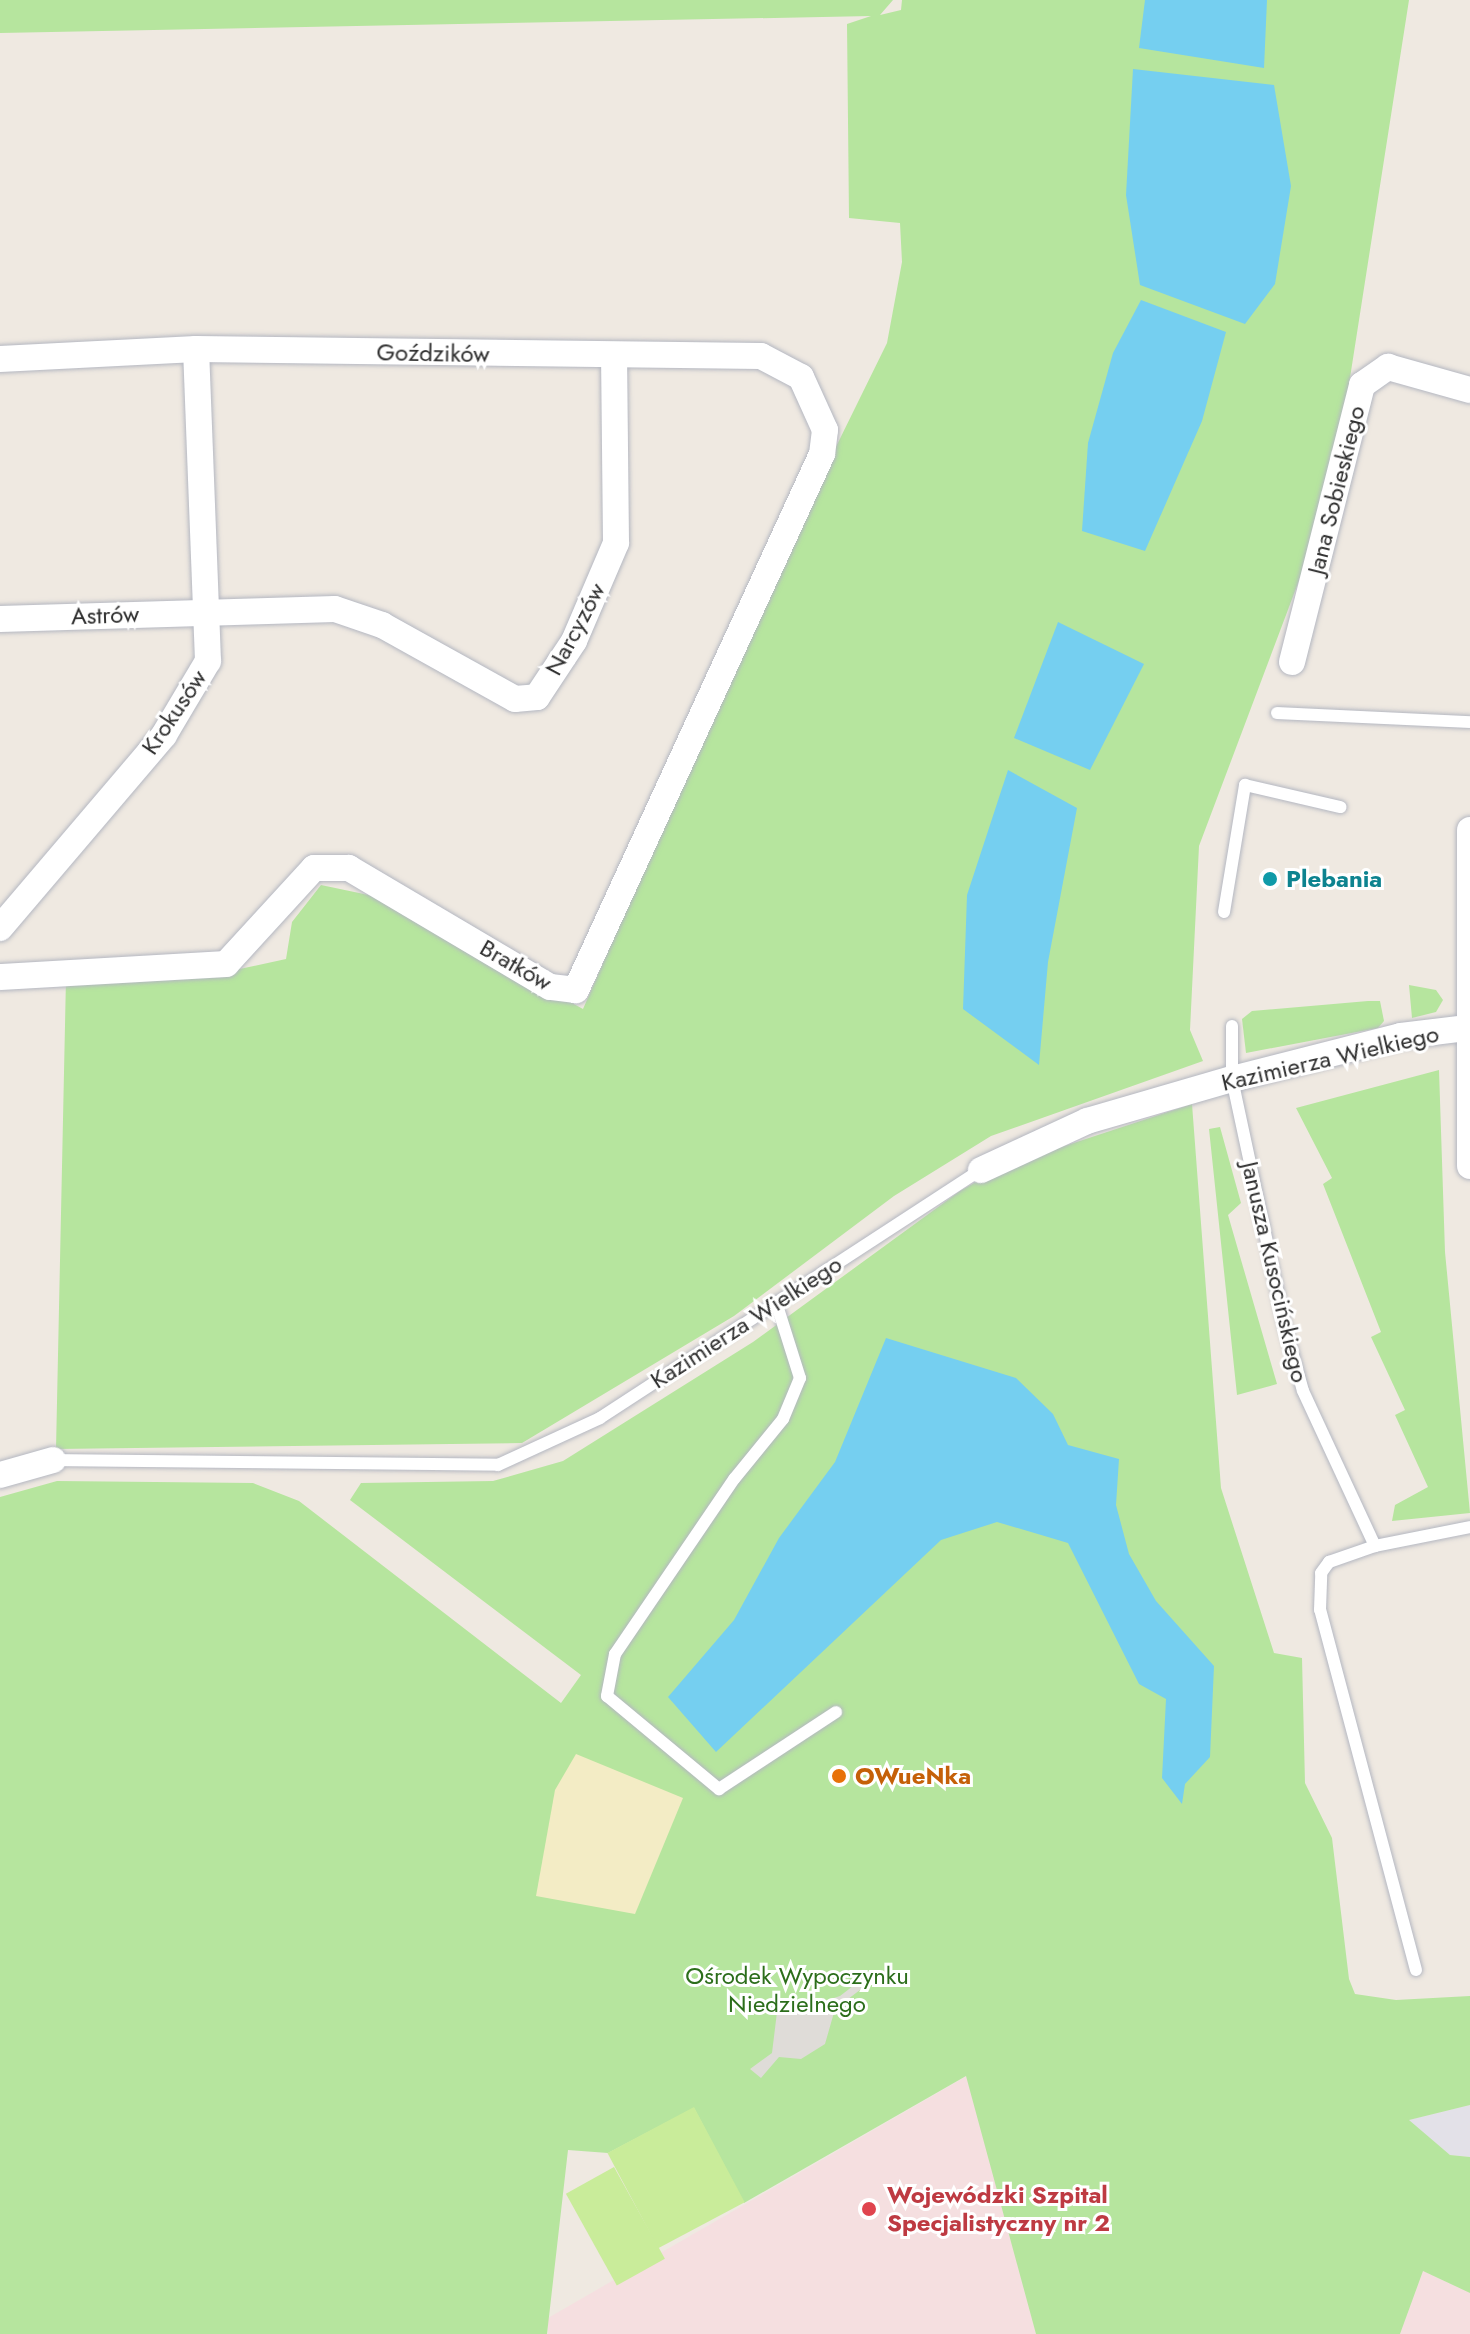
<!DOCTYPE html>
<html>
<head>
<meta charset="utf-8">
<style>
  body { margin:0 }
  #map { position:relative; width:1470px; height:2334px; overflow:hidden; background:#efe9e1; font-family:Jost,sans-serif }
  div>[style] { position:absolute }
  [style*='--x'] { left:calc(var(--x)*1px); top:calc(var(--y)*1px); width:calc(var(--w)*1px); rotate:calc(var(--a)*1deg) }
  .industrial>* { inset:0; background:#e3e1e8 }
  .medical>* { inset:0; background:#f5dfe0 }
  .green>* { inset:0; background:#b6e59e }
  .sand>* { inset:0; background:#f3ecc5 }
  .pitch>* { inset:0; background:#c9ec9a; transform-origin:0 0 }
  .plaza>* { inset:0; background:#dfdcd8 }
  .water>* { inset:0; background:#75cff0 }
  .roads { filter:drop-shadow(0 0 2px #b4b7c1) drop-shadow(0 0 2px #b4b7c1) }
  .lane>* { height:12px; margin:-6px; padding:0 6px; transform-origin:6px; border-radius:6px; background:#fff }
  .street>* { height:26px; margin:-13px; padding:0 13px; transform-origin:13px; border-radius:13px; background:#fff }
  .dots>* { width:22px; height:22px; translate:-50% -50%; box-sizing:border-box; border:4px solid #fff; border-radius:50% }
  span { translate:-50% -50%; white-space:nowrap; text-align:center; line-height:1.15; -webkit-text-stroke:6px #fff; paint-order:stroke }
  .street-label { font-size:24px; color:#2e2e2e }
  .culture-label { font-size:24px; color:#0d838f; font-weight:700 }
  .left { translate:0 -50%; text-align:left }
  .food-label { font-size:24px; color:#c56008; font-weight:700 }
  .park-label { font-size:24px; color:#2c6e1b }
  .health-label { font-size:24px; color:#be3a42; font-weight:700 }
</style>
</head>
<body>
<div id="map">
  <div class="industrial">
    <i style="clip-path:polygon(1470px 2105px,1470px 2157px,1450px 2155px,1408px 2120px)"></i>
  </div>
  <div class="medical">
    <i style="clip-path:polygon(967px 2076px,1036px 2334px,548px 2334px,548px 2318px)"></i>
    <i style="clip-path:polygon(1423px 2271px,1470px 2293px,1470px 2334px,1400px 2334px)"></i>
  </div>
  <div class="green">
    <i style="clip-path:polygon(0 0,893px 0,880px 15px,901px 10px,902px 0,1409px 0,1332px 493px,1199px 846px,1190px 1030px,1203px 1061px,991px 1136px,894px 1196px,734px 1316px,522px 1443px,56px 1449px,66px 978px,221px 973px,286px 959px,292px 922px,321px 885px,378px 897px,583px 1009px,771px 579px,887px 343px,902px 262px,900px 223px,849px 218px,847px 24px,871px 16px,0 33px)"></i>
    <i style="clip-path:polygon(1409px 985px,1436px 990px,1443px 1000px,1436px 1012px,1412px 1018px)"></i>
    <i style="clip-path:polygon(1368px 1001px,1380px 1001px,1384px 1021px,1378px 1028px,1246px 1053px,1242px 1019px,1252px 1011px)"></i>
    <i style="clip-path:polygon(1439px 1070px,1445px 1252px,1470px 1513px,1392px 1521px,1395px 1505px,1428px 1487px,1395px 1415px,1405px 1410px,1371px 1337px,1381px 1332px,1323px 1184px,1332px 1178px,1296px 1108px)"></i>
    <i style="clip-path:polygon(1192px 1104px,1221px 1488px,1274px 1653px,1302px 1658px,1305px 1783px,1332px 1838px,1349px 1979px,1355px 1994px,1396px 2000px,1470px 1996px,1470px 2105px,1409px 2120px,1450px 2155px,1470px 2157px,1470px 2293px,1423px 2271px,1400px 2334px,1036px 2334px,966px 2076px,744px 2203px,694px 2108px,608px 2153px,568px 2150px,547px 2334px,0 2334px,0 1497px,57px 1481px,253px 1483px,299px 1501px,561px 1703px,581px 1675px,350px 1500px,361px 1483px,493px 1481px,563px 1461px,753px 1342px,960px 1191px,1004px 1166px)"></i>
    <i style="clip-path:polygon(1220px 1127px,1241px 1203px,1228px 1215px,1277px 1384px,1237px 1395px,1209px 1129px)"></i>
  </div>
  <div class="sand">
    <i style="clip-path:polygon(576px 1754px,683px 1798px,635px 1914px,536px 1896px,555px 1790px)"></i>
  </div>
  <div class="pitch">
    <i style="left:694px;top:2107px;width:108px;height:98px;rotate:62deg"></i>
    <i style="left:614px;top:2167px;width:105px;height:55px;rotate:61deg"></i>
  </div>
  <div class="plaza">
    <i style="clip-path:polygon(870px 1973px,873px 1980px,835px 2009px,825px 2044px,801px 2059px,779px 2057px,761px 2078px,750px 2069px,772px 2053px,777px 2012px,794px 2000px,816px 2004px,840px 1996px)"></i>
  </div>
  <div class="water">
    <i style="clip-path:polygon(1145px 0,1267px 0,1264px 68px,1139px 48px)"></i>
    <i style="clip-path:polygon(1133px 69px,1274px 85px,1291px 186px,1275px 284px,1245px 324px,1140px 285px,1126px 195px)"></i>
    <i style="clip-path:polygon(1141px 300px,1226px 332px,1202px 421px,1145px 551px,1082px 531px,1088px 443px,1113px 353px)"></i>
    <i style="clip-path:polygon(1058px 622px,1144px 664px,1090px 770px,1014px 738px)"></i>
    <i style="clip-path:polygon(1008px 770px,1077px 808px,1048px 962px,1039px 1065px,963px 1009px,967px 895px)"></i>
    <i style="clip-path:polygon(886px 1338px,1016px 1378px,1053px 1414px,1068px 1445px,1119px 1459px,1116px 1505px,1129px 1554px,1156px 1601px,1214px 1666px,1210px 1757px,1185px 1784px,1182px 1804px,1162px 1778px,1166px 1699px,1139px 1684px,1068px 1543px,997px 1522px,941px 1540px,716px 1752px,668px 1697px,734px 1620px,779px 1538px,835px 1462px)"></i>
  </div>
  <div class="roads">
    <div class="lane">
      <i style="--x:1277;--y:713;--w:193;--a:2.7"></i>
      <i style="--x:1224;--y:912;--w:129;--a:-80.6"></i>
      <i style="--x:1245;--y:785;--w:98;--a:13"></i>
      <i style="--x:1232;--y:1026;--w:53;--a:90"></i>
      <i style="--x:1232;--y:1079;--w:257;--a:77.9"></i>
      <i style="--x:1286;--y:1330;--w:63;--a:74.4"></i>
      <i style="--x:1303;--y:1391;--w:171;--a:65.1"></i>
      <i style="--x:776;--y:1302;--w:80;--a:72.5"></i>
      <i style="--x:800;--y:1378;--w:44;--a:112.5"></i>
      <i style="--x:783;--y:1419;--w:77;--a:129.2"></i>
      <i style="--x:734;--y:1479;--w:212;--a:124.2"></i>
      <i style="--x:615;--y:1654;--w:43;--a:100.8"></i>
      <i style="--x:607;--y:1696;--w:146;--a:39.7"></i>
      <i style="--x:719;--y:1789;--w:140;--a:-33.3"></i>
      <i style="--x:53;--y:1460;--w:445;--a:0.6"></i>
      <i style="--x:498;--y:1465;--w:112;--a:-24.7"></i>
      <i style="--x:600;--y:1418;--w:455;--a:-33.1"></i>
      <i style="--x:1416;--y:1970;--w:373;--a:-104.9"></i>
      <i style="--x:1320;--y:1610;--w:37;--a:-88"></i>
      <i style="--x:1321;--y:1573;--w:14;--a:-54"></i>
      <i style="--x:1329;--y:1562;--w:49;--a:-19.2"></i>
      <i style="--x:1375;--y:1546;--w:97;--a:-11.3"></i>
    </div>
    <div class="street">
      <i style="--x:0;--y:359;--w:196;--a:-2.9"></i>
      <i style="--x:196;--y:349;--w:565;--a:0.71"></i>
      <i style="--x:761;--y:356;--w:45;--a:27.7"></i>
      <i style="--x:801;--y:377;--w:58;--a:65.6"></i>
      <i style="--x:825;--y:430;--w:24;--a:97"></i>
      <i style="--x:822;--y:454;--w:590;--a:114.65"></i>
      <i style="--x:576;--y:990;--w:26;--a:-173"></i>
      <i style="--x:550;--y:987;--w:234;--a:-149.4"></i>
      <i style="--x:349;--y:868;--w:35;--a:180"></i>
      <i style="--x:314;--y:868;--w:130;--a:132.5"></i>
      <i style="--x:226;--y:964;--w:226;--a:176.7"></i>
      <i style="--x:0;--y:619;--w:335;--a:-1.7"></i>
      <i style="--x:335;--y:609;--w:50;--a:18.8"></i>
      <i style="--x:382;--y:625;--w:152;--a:29.1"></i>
      <i style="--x:515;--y:699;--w:22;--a:-5"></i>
      <i style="--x:537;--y:697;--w:67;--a:-56.5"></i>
      <i style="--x:574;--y:641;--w:107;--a:-66.8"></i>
      <i style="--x:616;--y:543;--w:187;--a:-90.6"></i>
      <i style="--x:1292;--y:662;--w:286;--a:-75.8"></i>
      <i style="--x:1362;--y:385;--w:32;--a:-35"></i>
      <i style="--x:1388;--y:367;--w:85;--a:15.7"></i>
      <i style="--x:1470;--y:830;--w:336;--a:90"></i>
      <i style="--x:0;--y:928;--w:253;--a:-49.6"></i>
      <i style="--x:164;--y:735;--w:86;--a:-59.3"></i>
      <i style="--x:208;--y:661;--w:312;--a:-92.2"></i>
      <i style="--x:981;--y:1170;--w:117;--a:-24.8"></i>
      <i style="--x:1087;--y:1121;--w:151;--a:-16.2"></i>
      <i style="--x:1232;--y:1079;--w:174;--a:-14.3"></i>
      <i style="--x:1401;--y:1036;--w:65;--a:-7"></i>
      <i style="--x:0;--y:1475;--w:55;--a:-15.8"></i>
    </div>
  </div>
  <div class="dots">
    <i style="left:1270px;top:879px;background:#0f9aa8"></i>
    <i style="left:839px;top:1776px;background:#e8710a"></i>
    <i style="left:869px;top:2209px;background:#e0444e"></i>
  </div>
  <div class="street-label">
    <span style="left:433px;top:353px;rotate:1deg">Goździków</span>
    <span style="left:1336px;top:490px;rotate:-76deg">Jana Sobieskiego</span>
    <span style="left:105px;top:615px;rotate:-2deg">Astrów</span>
    <span style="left:575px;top:629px;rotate:-62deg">Narcyzów</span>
    <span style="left:174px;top:712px;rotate:-56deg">Krokusów</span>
    <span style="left:516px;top:965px;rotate:30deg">Bratków</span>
    <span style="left:1330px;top:1058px;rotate:-13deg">Kazimierza Wielkiego</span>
    <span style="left:1275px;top:1272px;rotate:77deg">Janusza Kusocińskiego</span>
    <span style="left:746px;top:1322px;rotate:-33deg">Kazimierza Wielkiego</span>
  </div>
  <div class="culture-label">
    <span class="left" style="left:1286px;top:879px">Plebania</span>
  </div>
  <div class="food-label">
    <span class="left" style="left:855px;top:1776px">OWueNka</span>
  </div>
  <div class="park-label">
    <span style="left:797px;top:1990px">Ośrodek Wypoczynku<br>Niedzielnego</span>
  </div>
  <div class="health-label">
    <span class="left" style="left:887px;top:2209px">Wojewódzki Szpital<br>Specjalistyczny nr 2</span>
  </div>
</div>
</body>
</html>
